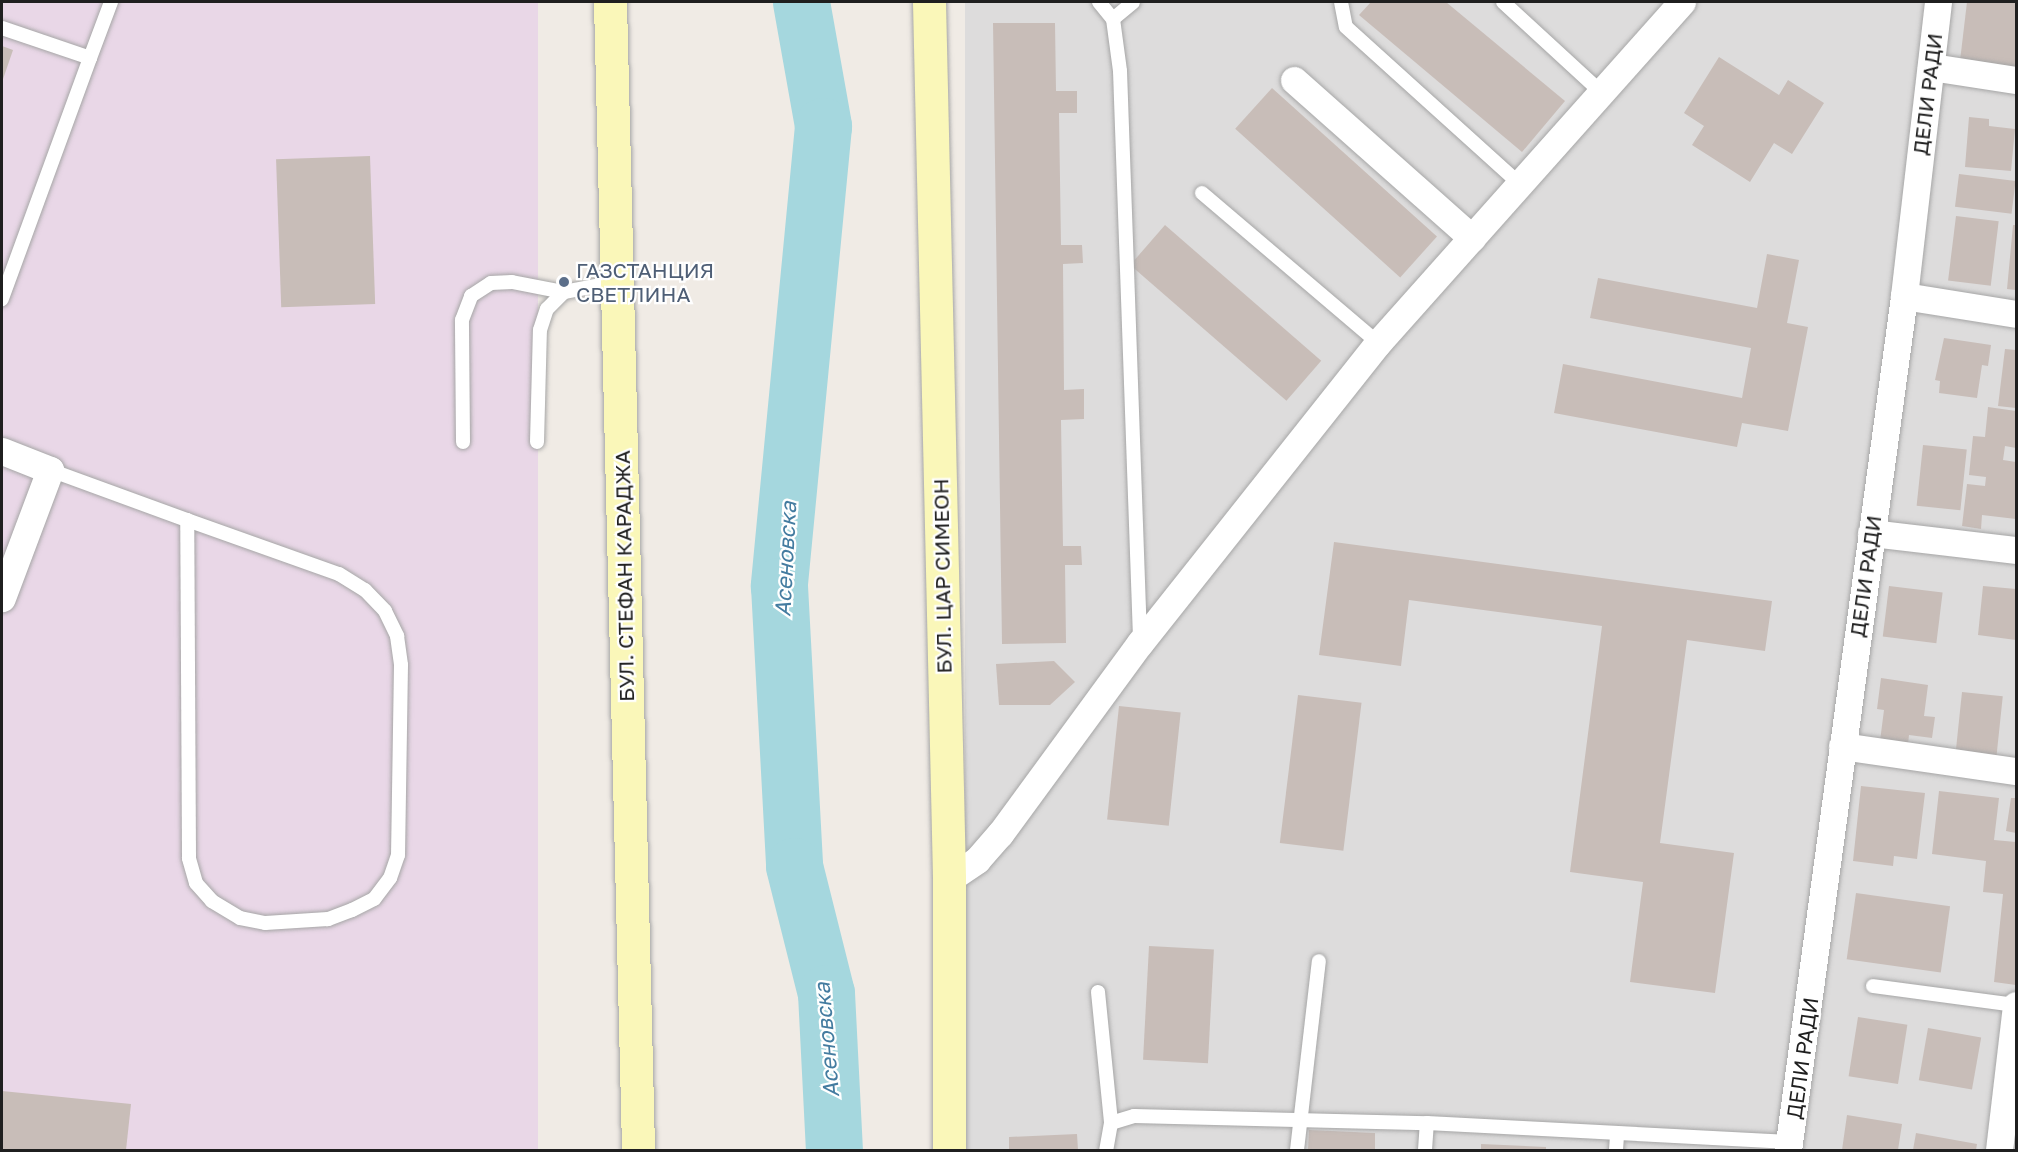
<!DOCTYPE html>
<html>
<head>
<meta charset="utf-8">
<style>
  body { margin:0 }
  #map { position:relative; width:2018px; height:1152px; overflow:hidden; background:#f0ebe5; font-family:"Golos Text",sans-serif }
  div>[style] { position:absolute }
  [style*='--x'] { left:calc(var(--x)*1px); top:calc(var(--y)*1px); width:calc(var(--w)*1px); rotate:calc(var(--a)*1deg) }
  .residential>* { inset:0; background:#dddcdc; transform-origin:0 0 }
  .industrial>* { inset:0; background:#e9d7e7; transform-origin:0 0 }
  .river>* { height:57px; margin:-28.5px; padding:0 28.5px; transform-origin:28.5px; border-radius:28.5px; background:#a5d7de }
  .building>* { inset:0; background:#c8bdb8; transform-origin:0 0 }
  .roads { filter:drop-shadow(0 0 2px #a6a6a6) drop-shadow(0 0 2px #a6a6a6) }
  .lane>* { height:14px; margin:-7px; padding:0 7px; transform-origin:7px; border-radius:7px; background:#fff }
  .street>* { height:27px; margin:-13.5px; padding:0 13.5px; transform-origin:13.5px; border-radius:13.5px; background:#fff }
  .secondary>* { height:33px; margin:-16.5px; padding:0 16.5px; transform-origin:16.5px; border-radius:16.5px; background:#faf7b9 }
  .dots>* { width:16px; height:16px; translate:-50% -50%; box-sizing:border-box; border:3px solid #fff; border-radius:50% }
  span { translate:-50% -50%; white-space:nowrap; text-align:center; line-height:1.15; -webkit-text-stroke:4.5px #fff; paint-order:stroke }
  .street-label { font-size:21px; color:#1f1f1f }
  .service-label { font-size:21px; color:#4e5e75 }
  .left { translate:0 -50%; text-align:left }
  .water-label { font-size:22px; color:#447ca0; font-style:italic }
  .frame { position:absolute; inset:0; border:3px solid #1f1f1f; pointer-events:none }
</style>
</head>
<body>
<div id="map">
  <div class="residential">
    <i style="left:965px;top:2px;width:1051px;height:1148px"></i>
  </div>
  <div class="industrial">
    <i style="left:2px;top:2px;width:536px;height:1148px"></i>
  </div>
  <div class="river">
    <i style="--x:801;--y:2;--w:126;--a:79.9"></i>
    <i style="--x:823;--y:126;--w:462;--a:95.5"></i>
    <i style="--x:779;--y:586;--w:280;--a:86.9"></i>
    <i style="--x:794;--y:866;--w:131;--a:75.9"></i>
    <i style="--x:826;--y:993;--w:157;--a:87.1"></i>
  </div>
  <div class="building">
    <i style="clip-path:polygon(1371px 2px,1446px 2px,1565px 101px,1522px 152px,1359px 15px)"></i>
    <i style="clip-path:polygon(1967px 2px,2016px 2px,2016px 68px,1960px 61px)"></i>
    <i style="clip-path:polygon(993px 23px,1055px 23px,1056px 91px,1077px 91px,1077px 113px,1059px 113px,1061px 245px,1082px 245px,1083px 263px,1063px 264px,1064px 390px,1084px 389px,1084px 419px,1061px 420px,1063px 546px,1081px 546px,1082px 565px,1065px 565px,1066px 643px,1002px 644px)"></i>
    <i style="clip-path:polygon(2px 46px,13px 50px,2px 82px)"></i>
    <i style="clip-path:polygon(1719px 57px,1779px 95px,1788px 80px,1824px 103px,1792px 154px,1774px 143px,1750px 182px,1692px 145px,1704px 126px,1684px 113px)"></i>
    <i style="left:1272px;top:88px;width:222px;height:55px;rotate:42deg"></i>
    <i style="clip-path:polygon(1969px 117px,1989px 119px,1989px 126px,2015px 129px,2011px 171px,1965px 167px)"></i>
    <i style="left:370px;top:156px;width:148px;height:94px;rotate:88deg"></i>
    <i style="left:1959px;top:174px;width:57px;height:33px;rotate:7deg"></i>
    <i style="left:1956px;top:216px;width:43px;height:65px;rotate:7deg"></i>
    <i style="left:1165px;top:225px;width:207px;height:53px;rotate:41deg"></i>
    <i style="clip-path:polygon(2013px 225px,2016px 225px,2016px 290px,2007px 289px)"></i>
    <i style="clip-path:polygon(1767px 254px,1799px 260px,1787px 323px,1808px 327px,1788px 431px,1742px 423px,1737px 447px,1554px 413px,1563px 364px,1742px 398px,1751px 348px,1590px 318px,1598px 278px,1757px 308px)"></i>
    <i style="clip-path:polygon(1944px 338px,1991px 345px,1988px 366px,1982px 365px,1977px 398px,1939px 393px,1940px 381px,1935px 380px)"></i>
    <i style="clip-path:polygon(2005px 349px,2016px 350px,2016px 408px,1998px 406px)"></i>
    <i style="clip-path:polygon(1988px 407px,2016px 411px,2016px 448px,2005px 446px,2003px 460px,2016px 462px,2016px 519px,1982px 515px,1981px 529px,1962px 526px,1967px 484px,1985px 486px,1986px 477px,1969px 475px,1973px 436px,1985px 437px)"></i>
    <i style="left:1923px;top:445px;width:44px;height:61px;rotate:6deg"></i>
    <i style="clip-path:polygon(1334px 542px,1772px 601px,1765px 651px,1687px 640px,1660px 843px,1734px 853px,1715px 993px,1630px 982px,1643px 882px,1570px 872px,1602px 626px,1409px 600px,1401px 666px,1319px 655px)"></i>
    <i style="left:1889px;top:586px;width:54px;height:51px;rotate:7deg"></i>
    <i style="clip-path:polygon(1983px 586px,2016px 589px,2016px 640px,1978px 635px)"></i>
    <i style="clip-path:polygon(1054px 661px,1075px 682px,1050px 705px,999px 705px,996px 664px)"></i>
    <i style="clip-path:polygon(1881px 678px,1928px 685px,1924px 716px,1935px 717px,1932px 738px,1909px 735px,1908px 744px,1880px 741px,1884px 710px,1877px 709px)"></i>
    <i style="left:1962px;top:692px;width:41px;height:64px;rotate:6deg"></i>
    <i style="left:1298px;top:695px;width:64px;height:149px;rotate:7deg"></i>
    <i style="left:1119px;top:706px;width:62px;height:114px;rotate:6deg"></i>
    <i style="clip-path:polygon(1861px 786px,1925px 793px,1917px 859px,1894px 856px,1893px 866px,1853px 861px)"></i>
    <i style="clip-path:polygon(1939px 791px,1999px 798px,1994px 840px,2016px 842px,2016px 985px,1994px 982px,2003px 894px,1983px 892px,1986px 861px,1932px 854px)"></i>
    <i style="clip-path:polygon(2011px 798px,2016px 798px,2016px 833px,2006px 831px)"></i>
    <i style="left:1856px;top:893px;width:95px;height:67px;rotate:8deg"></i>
    <i style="left:1149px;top:946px;width:65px;height:114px;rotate:3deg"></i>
    <i style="left:1858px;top:1017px;width:50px;height:60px;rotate:9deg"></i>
    <i style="left:1928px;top:1028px;width:54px;height:53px;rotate:10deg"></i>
    <i style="clip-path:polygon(2px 1091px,131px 1104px,126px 1150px,2px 1150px)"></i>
    <i style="clip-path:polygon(1847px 1115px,1902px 1124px,1898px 1150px,1842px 1150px)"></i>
    <i style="clip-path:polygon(1309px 1130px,1375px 1133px,1375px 1150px,1308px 1150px)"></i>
    <i style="clip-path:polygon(1916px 1133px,1977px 1144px,1976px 1150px,1913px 1150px)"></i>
    <i style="clip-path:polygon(1077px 1134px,1078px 1150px,1009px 1150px,1009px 1137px)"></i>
    <i style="clip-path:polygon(1481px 1144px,1546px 1147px,1546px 1150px,1481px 1150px)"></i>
  </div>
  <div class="roads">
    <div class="lane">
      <i style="--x:1099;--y:2;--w:22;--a:51"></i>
      <i style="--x:1113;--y:19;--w:52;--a:82.3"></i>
      <i style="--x:1120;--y:71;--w:568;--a:87.98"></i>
      <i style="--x:1341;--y:2;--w:25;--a:79"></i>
      <i style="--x:1346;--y:27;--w:234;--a:42.1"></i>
      <i style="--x:1503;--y:2;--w:133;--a:42.6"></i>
      <i style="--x:1113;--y:19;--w:26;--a:-40"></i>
      <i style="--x:2;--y:28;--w:93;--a:18.8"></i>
      <i style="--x:90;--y:58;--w:257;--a:110.1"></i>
      <i style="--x:90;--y:58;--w:60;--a:-69.4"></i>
      <i style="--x:1202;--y:193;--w:231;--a:40.4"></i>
      <i style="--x:463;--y:442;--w:122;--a:-90.5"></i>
      <i style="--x:462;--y:320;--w:26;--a:-69"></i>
      <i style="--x:471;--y:296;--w:24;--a:-33"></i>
      <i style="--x:491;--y:283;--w:21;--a:-3"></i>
      <i style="--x:512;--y:282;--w:53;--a:10.9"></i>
      <i style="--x:564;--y:292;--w:54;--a:-10.7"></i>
      <i style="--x:537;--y:442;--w:112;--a:-88.5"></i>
      <i style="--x:540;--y:330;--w:22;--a:-72"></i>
      <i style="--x:547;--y:309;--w:24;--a:-45"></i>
      <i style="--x:50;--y:470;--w:146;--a:20.1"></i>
      <i style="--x:187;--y:520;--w:161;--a:19.6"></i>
      <i style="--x:339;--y:574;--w:31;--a:32"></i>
      <i style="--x:365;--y:590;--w:29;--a:46"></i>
      <i style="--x:385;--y:611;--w:28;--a:64"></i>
      <i style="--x:397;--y:636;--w:29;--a:82"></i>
      <i style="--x:401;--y:665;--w:190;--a:90.9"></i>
      <i style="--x:398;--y:855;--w:24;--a:109"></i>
      <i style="--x:390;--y:878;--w:26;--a:127"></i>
      <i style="--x:374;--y:899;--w:25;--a:153"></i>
      <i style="--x:352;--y:910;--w:26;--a:159"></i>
      <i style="--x:328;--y:919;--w:63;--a:176.4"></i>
      <i style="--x:265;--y:923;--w:25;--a:-169"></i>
      <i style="--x:240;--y:918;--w:33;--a:-149"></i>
      <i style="--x:212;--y:901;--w:24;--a:-132"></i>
      <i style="--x:196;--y:883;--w:26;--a:-106"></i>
      <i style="--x:189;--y:858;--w:338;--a:-90.3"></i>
      <i style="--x:1873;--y:986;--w:144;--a:7.6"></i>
      <i style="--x:1098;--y:992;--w:132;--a:84.3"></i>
      <i style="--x:1111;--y:1123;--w:27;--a:100"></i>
      <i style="--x:1111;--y:1123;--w:24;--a:-17"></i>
      <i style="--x:1134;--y:1116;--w:293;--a:1.4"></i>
      <i style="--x:1427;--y:1123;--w:363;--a:3"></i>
      <i style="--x:1297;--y:1150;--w:190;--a:-83.4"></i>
      <i style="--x:1425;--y:1150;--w:27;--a:-86"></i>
      <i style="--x:1616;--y:1150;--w:16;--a:-86"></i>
    </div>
    <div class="street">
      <i style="--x:1931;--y:67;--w:86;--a:8.7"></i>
      <i style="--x:1294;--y:80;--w:238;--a:41.6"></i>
      <i style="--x:1904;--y:296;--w:113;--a:9.1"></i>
      <i style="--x:2;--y:451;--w:52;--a:21.6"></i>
      <i style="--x:50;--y:470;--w:137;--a:110.6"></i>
      <i style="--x:1871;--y:533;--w:146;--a:6.7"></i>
      <i style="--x:1842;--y:746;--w:176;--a:8.2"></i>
      <i style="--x:949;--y:879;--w:34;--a:-34"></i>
      <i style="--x:977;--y:860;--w:35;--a:-49"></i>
      <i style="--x:1000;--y:834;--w:237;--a:-53.8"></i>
      <i style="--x:1140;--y:643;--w:383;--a:-51.6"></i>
      <i style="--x:1378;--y:343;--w:457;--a:-48.3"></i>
      <i style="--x:1788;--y:1150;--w:862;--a:-82.26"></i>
      <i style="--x:1904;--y:296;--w:296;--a:-83.4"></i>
      <i style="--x:1999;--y:1150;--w:146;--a:-83.3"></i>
    </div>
    <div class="secondary">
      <i style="--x:610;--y:2;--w:1148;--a:88.6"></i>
      <i style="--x:929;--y:2;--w:877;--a:88.69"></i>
      <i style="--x:949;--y:879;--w:271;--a:90"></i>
    </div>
  </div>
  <div class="dots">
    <i style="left:564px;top:282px;background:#5c6f8a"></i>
  </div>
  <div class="street-label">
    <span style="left:1927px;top:94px;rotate:-83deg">ДЕЛИ РАДИ</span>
    <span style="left:624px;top:576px;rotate:-91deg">БУЛ. СТЕФАН КАРАДЖА</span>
    <span style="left:942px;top:576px;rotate:-91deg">БУЛ. ЦАР СИМЕОН</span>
    <span style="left:1865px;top:576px;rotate:-82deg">ДЕЛИ РАДИ</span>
    <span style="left:1802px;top:1058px;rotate:-82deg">ДЕЛИ РАДИ</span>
  </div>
  <div class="service-label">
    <span class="left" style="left:576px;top:282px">ГАЗСТАНЦИЯ<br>СВЕТЛИНА</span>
  </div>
  <div class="water-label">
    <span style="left:785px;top:559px;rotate:-87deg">Асеновска</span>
    <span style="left:826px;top:1040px;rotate:-95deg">Асеновска</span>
  </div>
  <div class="frame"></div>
</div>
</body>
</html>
